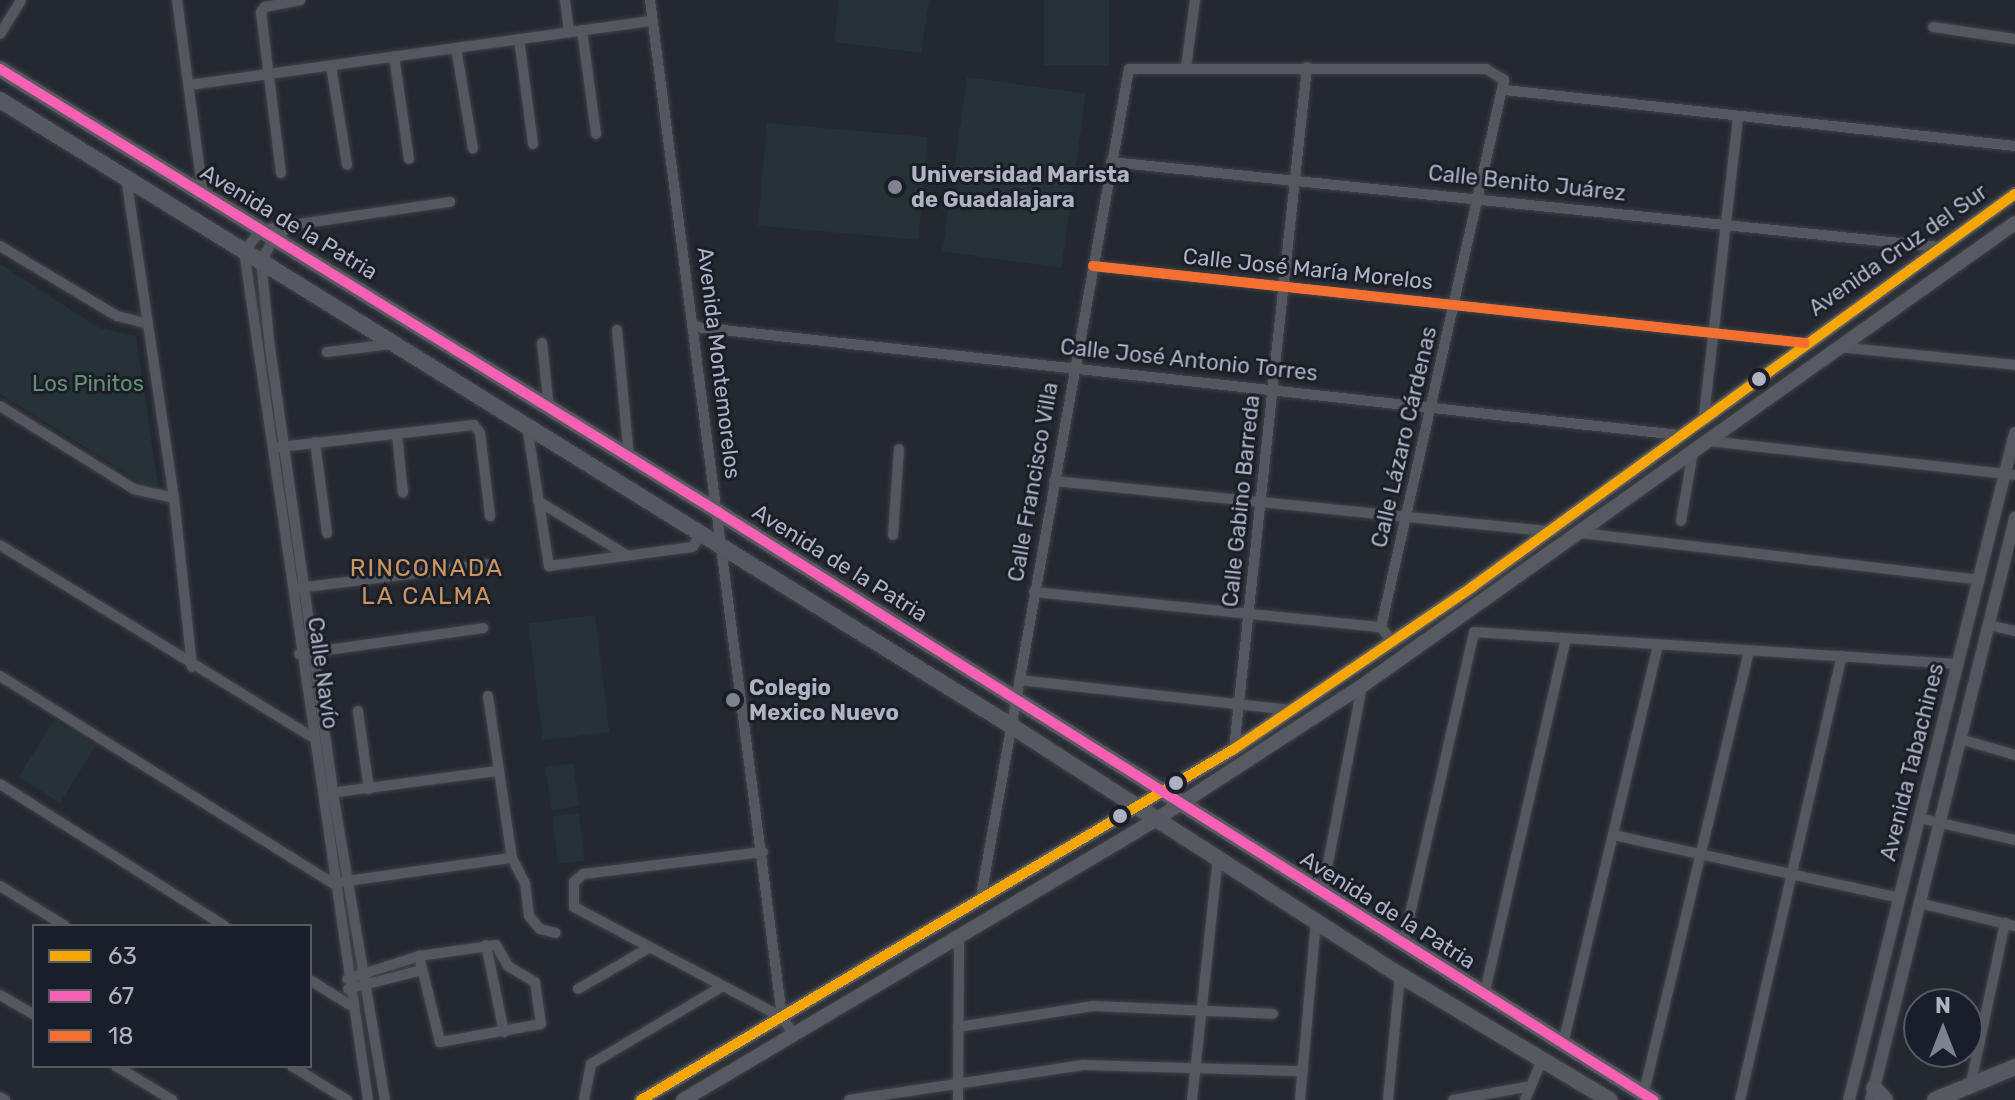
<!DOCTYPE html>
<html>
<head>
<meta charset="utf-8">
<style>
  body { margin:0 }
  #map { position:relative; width:2015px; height:1100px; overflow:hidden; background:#24282f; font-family:Rubik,sans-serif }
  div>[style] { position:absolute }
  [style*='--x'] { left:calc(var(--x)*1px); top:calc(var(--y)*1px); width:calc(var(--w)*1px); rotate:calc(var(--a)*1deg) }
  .green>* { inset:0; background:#253336; transform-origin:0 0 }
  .roads { filter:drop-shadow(0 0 2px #404248) drop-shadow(0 0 2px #404248) }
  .minor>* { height:10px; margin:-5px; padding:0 5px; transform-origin:5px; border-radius:5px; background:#54575d }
  .tertiary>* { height:12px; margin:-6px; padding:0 6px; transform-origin:6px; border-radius:6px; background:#54575d }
  .secondary>* { height:14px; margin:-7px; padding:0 7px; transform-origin:7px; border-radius:7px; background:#585a62 }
  .primary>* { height:16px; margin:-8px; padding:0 8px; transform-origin:8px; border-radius:8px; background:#56595f }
  .bus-1>* { height:10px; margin:-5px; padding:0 5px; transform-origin:5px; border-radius:5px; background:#f7a600 }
  .bus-2>* { height:10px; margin:-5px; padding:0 5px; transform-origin:5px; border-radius:5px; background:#f860b3 }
  .bus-3>* { height:10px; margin:-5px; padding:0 5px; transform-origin:5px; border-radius:5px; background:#f46f30 }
  .dots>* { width:22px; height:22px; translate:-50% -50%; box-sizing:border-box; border:4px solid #191e29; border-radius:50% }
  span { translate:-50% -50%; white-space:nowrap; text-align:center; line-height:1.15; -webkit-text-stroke:6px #191e29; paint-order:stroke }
  .poi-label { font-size:22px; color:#adb3c1; font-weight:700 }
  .left { translate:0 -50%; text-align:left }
  .street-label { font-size:22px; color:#adb3c1 }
  .park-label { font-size:22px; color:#679073 }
  .neighbourhood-label { font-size:24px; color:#cb965f; letter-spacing:2px }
  .legend { position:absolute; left:32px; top:924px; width:280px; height:144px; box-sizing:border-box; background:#191e29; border:2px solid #545a66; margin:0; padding:10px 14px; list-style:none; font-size:24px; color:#adb3c1 }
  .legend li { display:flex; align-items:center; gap:16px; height:40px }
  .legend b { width:40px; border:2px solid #545a66 }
  .north { position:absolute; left:1903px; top:988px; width:80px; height:80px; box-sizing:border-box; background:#191e29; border:2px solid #545a66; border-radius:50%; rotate:0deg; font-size:22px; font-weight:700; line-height:32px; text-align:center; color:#adb3c1 }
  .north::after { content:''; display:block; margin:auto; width:28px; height:36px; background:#7d828e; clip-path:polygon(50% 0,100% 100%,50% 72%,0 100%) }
</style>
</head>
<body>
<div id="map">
  <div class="green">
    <i style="clip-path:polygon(839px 0,929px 0,921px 53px,834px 42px)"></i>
    <i style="left:1044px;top:0;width:65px;height:65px"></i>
    <i style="left:967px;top:77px;width:120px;height:176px;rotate:8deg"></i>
    <i style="left:767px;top:123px;width:161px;height:103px;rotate:5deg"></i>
    <i style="clip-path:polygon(0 264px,99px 328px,136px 336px,158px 486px,142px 483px,0 394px)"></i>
    <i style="left:595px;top:615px;width:118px;height:67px;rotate:83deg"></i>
    <i style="left:54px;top:720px;width:49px;height:67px;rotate:32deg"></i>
    <i style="left:573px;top:763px;width:44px;height:28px;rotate:82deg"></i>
    <i style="left:579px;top:813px;width:48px;height:27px;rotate:83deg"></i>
  </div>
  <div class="roads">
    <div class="minor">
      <i style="--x:177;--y:0;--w:198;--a:82.4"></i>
      <i style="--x:565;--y:0;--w:32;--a:83"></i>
      <i style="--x:650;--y:0;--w:1026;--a:82.6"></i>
      <i style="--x:1933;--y:27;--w:83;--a:8.3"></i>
      <i style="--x:582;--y:30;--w:105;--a:82.3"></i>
      <i style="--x:0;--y:34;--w:40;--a:-58"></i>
      <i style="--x:519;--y:39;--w:106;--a:82.4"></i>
      <i style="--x:456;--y:48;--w:102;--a:80.4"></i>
      <i style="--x:394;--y:56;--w:104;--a:81.7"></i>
      <i style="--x:331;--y:66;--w:100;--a:80.8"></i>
      <i style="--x:1186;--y:68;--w:69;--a:-82.5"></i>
      <i style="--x:189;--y:85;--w:468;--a:-7.9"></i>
      <i style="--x:1505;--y:90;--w:513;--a:6.27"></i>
      <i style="--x:1111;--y:162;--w:832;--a:5.86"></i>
      <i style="--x:281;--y:173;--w:162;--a:-97.1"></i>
      <i style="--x:261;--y:12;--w:6;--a:-51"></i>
      <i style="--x:265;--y:7;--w:36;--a:-11"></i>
      <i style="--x:126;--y:177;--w:325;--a:81.5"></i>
      <i style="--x:174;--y:498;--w:170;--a:83.9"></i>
      <i style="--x:293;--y:224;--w:24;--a:142"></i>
      <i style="--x:274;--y:239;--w:26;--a:121"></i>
      <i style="--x:261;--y:261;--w:87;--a:84.1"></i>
      <i style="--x:270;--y:348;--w:449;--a:81.9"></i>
      <i style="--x:333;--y:793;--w:311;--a:80.4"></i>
      <i style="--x:0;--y:246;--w:136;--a:30.9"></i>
      <i style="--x:117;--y:316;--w:32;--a:14"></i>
      <i style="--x:1093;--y:266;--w:716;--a:6.17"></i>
      <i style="--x:696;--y:327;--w:989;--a:6.27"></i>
      <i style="--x:617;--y:330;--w:127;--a:84.6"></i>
      <i style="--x:542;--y:343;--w:65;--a:83.9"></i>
      <i style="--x:1839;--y:347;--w:177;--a:5.8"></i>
      <i style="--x:327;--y:352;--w:64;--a:-7.1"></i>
      <i style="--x:0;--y:406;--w:158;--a:31.8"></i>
      <i style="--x:134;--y:489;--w:41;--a:12.7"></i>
      <i style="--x:1704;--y:416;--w:301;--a:-83.5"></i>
      <i style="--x:527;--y:426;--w:142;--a:81.1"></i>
      <i style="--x:549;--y:566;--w:145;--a:-7.5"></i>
      <i style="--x:693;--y:547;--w:15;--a:-62"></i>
      <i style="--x:397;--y:434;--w:59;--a:84.2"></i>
      <i style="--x:1708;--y:441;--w:309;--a:6.3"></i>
      <i style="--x:315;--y:442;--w:92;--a:82.5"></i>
      <i style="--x:280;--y:447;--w:195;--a:-6.5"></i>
      <i style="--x:474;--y:425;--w:10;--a:53"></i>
      <i style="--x:480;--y:433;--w:84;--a:83.1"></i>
      <i style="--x:1054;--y:481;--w:497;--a:5.8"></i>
      <i style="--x:538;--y:501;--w:105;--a:31.4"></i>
      <i style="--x:1681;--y:521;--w:70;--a:-80.1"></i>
      <i style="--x:1581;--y:533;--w:401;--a:6.7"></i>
      <i style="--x:893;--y:535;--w:86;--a:-86"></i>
      <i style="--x:0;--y:545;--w:366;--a:31.6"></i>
      <i style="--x:298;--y:588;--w:193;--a:-7.1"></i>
      <i style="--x:1034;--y:592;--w:349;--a:5.8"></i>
      <i style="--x:1381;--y:627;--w:17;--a:54"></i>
      <i style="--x:1989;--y:625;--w:27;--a:13"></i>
      <i style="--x:1474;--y:632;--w:484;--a:3.8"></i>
      <i style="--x:299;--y:654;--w:186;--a:-8"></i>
      <i style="--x:0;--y:676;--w:392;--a:31.9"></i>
      <i style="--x:333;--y:883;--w:181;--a:-8"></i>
      <i style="--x:1019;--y:680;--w:275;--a:6.3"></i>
      <i style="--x:488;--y:696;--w:164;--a:81.6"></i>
      <i style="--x:512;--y:858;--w:28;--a:63"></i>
      <i style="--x:525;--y:883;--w:33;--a:83"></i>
      <i style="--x:529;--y:916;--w:17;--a:50"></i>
      <i style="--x:540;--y:929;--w:16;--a:14"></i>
      <i style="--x:358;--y:711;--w:79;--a:82"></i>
      <i style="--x:1960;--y:739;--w:57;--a:16.2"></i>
      <i style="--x:1234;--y:749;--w:686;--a:-83.89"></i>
      <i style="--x:0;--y:784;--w:266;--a:32.3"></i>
      <i style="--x:330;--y:793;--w:169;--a:-7.5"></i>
      <i style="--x:1919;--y:818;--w:98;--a:12.9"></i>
      <i style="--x:1613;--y:835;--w:293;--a:12.4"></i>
      <i style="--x:763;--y:852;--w:181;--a:173"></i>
      <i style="--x:583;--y:874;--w:12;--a:138"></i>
      <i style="--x:574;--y:882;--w:25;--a:90"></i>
      <i style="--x:574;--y:907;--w:235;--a:27.9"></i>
      <i style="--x:782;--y:1017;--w:20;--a:57"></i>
      <i style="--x:0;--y:886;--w:76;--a:31.6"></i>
      <i style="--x:1322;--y:894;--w:212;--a:-79.1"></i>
      <i style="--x:980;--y:902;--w:846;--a:-79.86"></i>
      <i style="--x:1129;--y:69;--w:357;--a:0"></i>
      <i style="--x:1486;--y:69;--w:21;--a:31"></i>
      <i style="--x:1504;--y:80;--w:561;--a:102.67"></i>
      <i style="--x:1919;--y:903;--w:99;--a:13.5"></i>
      <i style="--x:486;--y:945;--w:89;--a:78.3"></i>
      <i style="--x:1403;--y:945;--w:321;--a:-77.2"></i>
      <i style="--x:347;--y:979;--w:76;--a:-17.7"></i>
      <i style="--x:419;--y:956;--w:78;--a:-8.1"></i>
      <i style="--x:496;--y:945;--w:24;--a:60"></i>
      <i style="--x:508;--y:966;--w:31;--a:31"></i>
      <i style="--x:535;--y:982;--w:42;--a:81.9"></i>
      <i style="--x:541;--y:1024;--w:103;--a:169.9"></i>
      <i style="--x:440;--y:1042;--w:89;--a:-103.7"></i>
      <i style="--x:310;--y:980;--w:47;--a:32"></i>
      <i style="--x:348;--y:989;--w:76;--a:-14.4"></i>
      <i style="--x:578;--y:989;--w:80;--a:-30.1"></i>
      <i style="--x:0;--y:995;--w:39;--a:30"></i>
      <i style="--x:1484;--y:996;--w:367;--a:-77.1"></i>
      <i style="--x:958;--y:1027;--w:137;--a:-8.8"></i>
      <i style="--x:1093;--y:1006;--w:180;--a:2.5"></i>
      <i style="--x:1563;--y:1044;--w:411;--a:-76.6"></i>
      <i style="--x:116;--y:1066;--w:66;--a:31.3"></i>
      <i style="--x:292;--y:1066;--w:65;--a:31.7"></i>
      <i style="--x:1971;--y:1083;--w:164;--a:-78"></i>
      <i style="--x:1643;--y:1096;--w:458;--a:-76.6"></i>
      <i style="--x:0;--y:1097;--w:6;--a:31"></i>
      <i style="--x:368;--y:1100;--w:858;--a:-98.31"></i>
      <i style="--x:244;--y:251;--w:26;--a:-50"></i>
      <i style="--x:261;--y:231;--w:17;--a:-13"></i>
      <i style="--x:278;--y:227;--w:174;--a:-8.3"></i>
      <i style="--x:584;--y:1100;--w:37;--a:-79"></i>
      <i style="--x:591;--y:1064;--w:153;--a:-30.6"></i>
      <i style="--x:849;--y:1100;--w:237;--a:-8.5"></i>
      <i style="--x:1083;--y:1065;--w:220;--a:1.6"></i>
      <i style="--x:958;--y:1100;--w:161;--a:-89.6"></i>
      <i style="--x:1192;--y:1100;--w:243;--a:-83.9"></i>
      <i style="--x:1300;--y:1100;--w:180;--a:-84.9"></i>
      <i style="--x:1388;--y:1100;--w:126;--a:-84.5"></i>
      <i style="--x:1453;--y:1100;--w:74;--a:-10.1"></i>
      <i style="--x:1525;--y:1100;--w:43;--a:-67"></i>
      <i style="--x:1740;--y:1100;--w:456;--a:-77.1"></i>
    </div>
    <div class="tertiary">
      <i style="--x:1849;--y:1100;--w:687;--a:-76.02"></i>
      <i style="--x:1871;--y:1100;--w:600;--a:-76.1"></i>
    </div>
    <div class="secondary">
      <i style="--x:641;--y:1100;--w:689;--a:-30.62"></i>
      <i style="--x:1234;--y:749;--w:288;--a:-34.2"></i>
      <i style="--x:1472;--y:587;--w:670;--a:-35.9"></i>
      <i style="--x:683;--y:1100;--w:551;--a:-30.66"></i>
      <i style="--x:1157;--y:819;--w:244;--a:-33"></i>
      <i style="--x:1362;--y:686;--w:800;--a:-35.34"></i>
    </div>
    <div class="primary">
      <i style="--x:0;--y:69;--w:844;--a:31.67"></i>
      <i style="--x:718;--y:512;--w:1105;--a:32.16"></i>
      <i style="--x:0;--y:100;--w:1188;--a:31.75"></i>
      <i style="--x:1010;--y:725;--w:463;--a:32.7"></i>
      <i style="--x:1400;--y:975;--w:244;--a:30.8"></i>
      <i style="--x:1874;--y:1088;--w:16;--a:47"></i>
      <i style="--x:1935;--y:1100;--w:87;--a:-22.4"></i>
    </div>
  </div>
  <div class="bus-1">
    <i style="--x:641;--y:1100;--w:689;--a:-30.62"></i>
    <i style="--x:1234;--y:749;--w:288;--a:-34.2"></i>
    <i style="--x:1472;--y:587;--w:670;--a:-35.9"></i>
  </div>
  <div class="bus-2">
    <i style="--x:0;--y:69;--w:844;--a:31.67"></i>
    <i style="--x:718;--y:512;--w:1105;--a:32.16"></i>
  </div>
  <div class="bus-3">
    <i style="--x:1093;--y:266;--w:716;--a:6.17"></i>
  </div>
  <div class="dots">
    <i style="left:895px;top:187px;background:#7d828e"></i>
    <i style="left:1759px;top:379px;background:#adb3c1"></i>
    <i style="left:733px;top:700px;background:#7d828e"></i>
    <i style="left:1176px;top:783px;background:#adb3c1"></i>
    <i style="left:1120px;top:816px;background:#adb3c1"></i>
  </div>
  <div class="poi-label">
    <span class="left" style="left:911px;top:187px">Universidad Marista<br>de Guadalajara</span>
    <span class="left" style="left:749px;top:700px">Colegio<br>Mexico Nuevo</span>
  </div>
  <div class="street-label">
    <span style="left:1527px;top:183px;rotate:6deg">Calle Benito Juárez</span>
    <span style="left:289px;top:222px;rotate:31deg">Avenida de la Patria</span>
    <span style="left:1898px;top:250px;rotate:-35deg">Avenida Cruz del Sur</span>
    <span style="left:1308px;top:269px;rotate:6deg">Calle José María Morelos</span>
    <span style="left:1189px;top:360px;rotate:6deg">Calle José Antonio Torres</span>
    <span style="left:719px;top:363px;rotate:83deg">Avenida Montemorelos</span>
    <span style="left:1404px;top:437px;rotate:-77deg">Calle Lázaro Cárdenas</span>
    <span style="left:1033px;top:482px;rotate:-80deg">Calle Francisco Villa</span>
    <span style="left:1241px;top:501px;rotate:-84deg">Calle Gabino Barreda</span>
    <span style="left:840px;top:563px;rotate:32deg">Avenida de la Patria</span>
    <span style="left:323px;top:673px;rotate:82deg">Calle Navío</span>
    <span style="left:1912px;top:762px;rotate:-76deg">Avenida Tabachines</span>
    <span style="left:1388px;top:910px;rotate:32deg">Avenida de la Patria</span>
  </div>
  <div class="park-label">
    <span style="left:88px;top:384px">Los Pinitos</span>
  </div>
  <div class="neighbourhood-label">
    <span style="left:427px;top:583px">RINCONADA<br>LA CALMA</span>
  </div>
  <ul class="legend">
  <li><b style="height:10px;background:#f7a600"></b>63</li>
  <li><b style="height:10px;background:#f860b3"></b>67</li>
  <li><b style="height:10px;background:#f46f30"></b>18</li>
  </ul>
  <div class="north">N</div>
</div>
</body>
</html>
